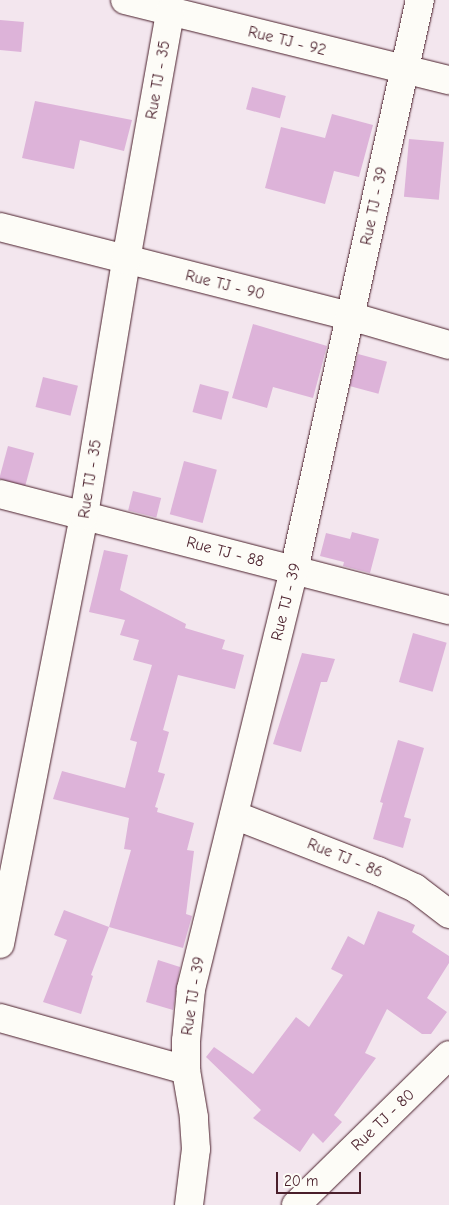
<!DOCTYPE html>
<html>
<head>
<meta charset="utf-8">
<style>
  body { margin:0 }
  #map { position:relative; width:449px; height:1205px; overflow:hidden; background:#f3e6ee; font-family:"Comic Neue",sans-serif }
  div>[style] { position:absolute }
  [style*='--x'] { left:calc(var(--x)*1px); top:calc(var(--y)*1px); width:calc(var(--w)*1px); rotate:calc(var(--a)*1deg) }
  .building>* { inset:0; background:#ddb3d9; transform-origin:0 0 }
  .roads { filter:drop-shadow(0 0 1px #4a1f2b) drop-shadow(0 0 1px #4a1f2b) }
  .street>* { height:28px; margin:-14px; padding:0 14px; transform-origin:14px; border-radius:14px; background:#fdfcf7 }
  span { translate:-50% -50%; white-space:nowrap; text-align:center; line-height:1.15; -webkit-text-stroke:4.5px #fdfcf7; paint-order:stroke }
  .street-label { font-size:16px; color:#4a1f2b }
  .scale { position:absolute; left:276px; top:1172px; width:85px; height:22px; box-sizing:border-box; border:2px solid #4a1f2b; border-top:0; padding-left:6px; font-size:15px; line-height:18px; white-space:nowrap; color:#4a1f2b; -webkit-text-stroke:4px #fdfcf7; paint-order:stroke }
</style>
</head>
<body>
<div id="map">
  <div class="building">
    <i style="left:0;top:20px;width:24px;height:30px;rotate:5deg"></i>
    <i style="left:252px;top:87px;width:35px;height:23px;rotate:15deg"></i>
    <i style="clip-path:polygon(35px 101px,132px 120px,124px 151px,80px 140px,74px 169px,22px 158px)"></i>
    <i style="clip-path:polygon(332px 114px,373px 125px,359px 177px,334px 171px,325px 204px,265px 188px,281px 127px,325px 138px)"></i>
    <i style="left:409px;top:139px;width:35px;height:58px;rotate:5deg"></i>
    <i style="clip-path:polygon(253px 324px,327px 346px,313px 398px,273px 387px,267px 408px,232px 398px)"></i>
    <i style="left:358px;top:354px;width:30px;height:33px;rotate:15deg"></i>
    <i style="left:43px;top:377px;width:36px;height:31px;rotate:14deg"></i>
    <i style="left:200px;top:384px;width:30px;height:29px;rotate:15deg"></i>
    <i style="left:8px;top:446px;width:27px;height:34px;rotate:15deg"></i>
    <i style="left:184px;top:461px;width:34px;height:55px;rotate:15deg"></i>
    <i style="left:133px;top:491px;width:29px;height:20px;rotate:14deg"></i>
    <i style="clip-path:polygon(352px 532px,379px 539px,370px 573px,343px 566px,344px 562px,320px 556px,326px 533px,350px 539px)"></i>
    <i style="clip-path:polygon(104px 550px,128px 555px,120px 590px,186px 624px,185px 628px,225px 640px,222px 649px,244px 655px,235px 689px,178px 675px,163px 730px,169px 732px,158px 772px,165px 774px,155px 807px,158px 808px,157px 812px,194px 823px,187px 850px,194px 851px,186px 914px,192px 916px,183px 948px,109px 927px,131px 850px,124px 849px,129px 818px,53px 799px,62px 771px,125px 788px,137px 742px,130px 740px,152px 665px,133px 660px,139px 640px,120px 635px,125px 620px,89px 612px)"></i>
    <i style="left:413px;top:633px;width:35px;height:51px;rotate:16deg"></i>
    <i style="clip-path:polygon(302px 653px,335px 659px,327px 682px,321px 682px,301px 752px,273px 744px)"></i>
    <i style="clip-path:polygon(398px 740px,424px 748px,404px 817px,411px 819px,403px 848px,373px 839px,383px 803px,380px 802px)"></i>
    <i style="clip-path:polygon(64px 910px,109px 927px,91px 975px,93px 976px,81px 1014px,43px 1002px,67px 940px,54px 935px)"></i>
    <i style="clip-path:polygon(378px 911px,415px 925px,412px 932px,449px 956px,449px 963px,427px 998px,447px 1012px,431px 1034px,422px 1034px,387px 1009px,365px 1053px,376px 1058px,334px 1115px,342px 1122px,323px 1143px,313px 1133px,300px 1152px,253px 1118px,261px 1110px,206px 1057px,214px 1047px,253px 1074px,296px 1017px,309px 1027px,343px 975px,331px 969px,348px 936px,364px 945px)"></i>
    <i style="clip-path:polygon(158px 960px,180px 967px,173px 1010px,146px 1002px)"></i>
  </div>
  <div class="roads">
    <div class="street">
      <i style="--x:125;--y:0;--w:334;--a:13.9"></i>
      <i style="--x:0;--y:227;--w:361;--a:14.3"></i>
      <i style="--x:350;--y:316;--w:103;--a:16.3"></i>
      <i style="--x:0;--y:494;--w:464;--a:14.5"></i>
      <i style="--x:234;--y:815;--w:155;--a:21.3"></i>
      <i style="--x:378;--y:871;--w:41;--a:24.7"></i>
      <i style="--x:415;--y:888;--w:43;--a:37.4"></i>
      <i style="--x:0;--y:944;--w:437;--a:-78.9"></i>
      <i style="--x:84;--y:515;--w:258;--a:-80.6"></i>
      <i style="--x:126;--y:260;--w:252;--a:-79.9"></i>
      <i style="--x:0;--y:1018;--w:193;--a:15.6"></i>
      <i style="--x:189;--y:1205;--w:56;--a:-82.9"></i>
      <i style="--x:196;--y:1149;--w:32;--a:-94"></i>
      <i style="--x:194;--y:1117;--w:48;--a:-99.7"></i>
      <i style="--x:186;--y:1070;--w:29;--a:-90"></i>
      <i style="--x:186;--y:1041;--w:52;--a:-84.5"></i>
      <i style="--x:191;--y:989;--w:431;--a:-76.2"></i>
      <i style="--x:294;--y:570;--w:584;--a:-77.54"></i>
      <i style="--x:296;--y:1205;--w:214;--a:-44.4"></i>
    </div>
  </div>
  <div class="street-label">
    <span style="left:287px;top:41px;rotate:14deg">Rue TJ - 92</span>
    <span style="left:158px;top:80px;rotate:-80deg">Rue TJ - 35</span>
    <span style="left:374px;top:206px;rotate:-78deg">Rue TJ - 39</span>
    <span style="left:225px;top:285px;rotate:14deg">Rue TJ - 90</span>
    <span style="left:90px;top:479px;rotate:-81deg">Rue TJ - 35</span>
    <span style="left:225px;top:552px;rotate:15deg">Rue TJ - 88</span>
    <span style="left:286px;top:602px;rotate:-76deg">Rue TJ - 39</span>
    <span style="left:345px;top:858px;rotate:22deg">Rue TJ - 86</span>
    <span style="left:193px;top:996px;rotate:-81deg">Rue TJ - 39</span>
    <span style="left:383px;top:1120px;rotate:-44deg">Rue TJ - 80</span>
  </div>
  <div class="scale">20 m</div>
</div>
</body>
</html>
